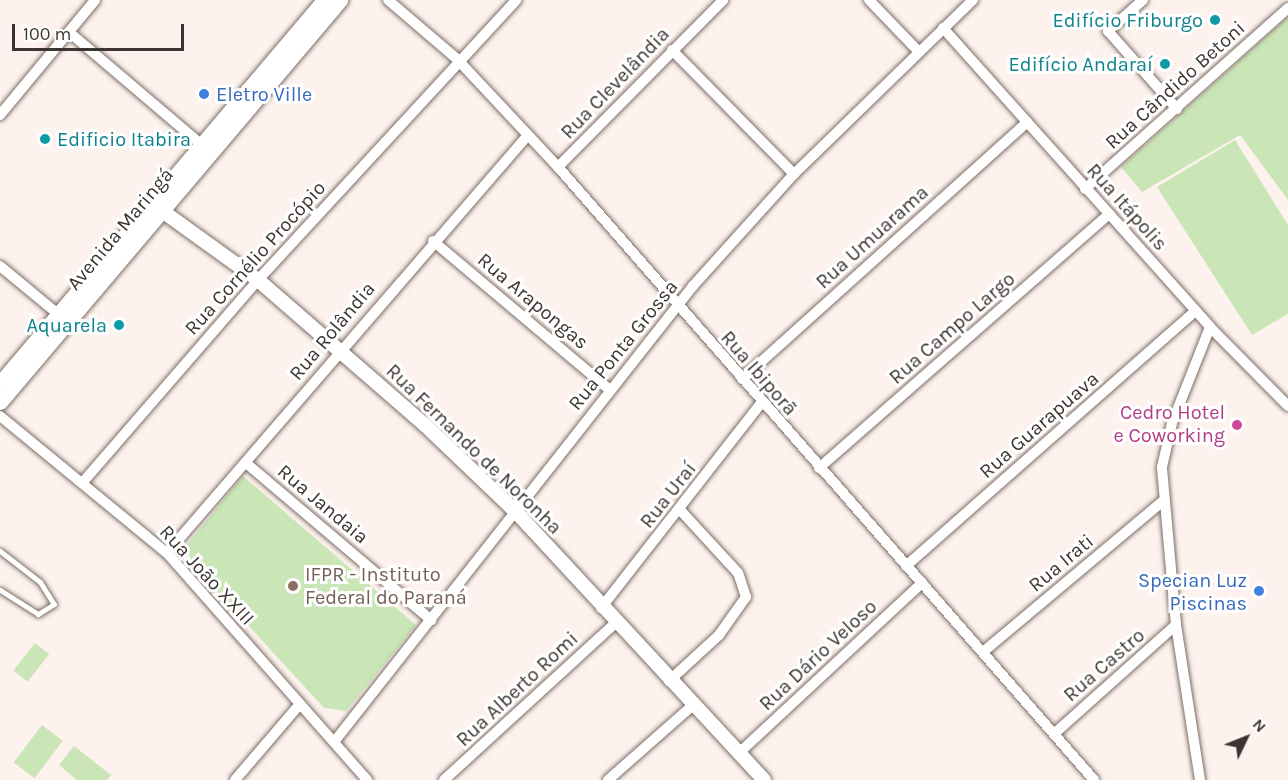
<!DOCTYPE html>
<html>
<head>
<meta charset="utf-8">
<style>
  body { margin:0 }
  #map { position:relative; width:1288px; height:780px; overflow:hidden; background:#fdf2ed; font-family:Karla,sans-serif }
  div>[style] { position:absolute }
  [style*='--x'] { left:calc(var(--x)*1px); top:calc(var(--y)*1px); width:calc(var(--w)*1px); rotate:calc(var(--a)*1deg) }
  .green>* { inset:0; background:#cae6b7; transform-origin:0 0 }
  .roads { filter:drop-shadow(0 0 2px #7d6e66) drop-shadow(0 0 2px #7d6e66) }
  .service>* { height:5px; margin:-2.5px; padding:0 2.5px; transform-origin:2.5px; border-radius:2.5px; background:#fff }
  .minor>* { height:10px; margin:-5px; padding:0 5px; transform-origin:5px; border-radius:5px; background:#fff }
  .tertiary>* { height:14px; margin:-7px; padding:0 7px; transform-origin:7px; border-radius:7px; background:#fff }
  .secondary>* { height:15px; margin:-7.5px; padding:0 7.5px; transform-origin:7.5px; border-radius:7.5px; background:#fff }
  .dots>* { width:16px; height:16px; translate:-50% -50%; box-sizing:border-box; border:3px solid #fff; border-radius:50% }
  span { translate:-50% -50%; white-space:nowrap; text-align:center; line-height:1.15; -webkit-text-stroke:6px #fff; paint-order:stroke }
  .culture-label { font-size:20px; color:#0d838f }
  .right { translate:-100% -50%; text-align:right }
  .left { translate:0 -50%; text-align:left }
  .street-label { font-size:20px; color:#3c3532 }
  .shop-label { font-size:20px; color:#366cbe }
  .hotel-label { font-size:20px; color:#b23c85 }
  .education-label { font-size:20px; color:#785e54 }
  .north { position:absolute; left:1216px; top:708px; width:60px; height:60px; -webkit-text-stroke:4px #fff; paint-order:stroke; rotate:47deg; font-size:16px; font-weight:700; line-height:24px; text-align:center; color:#3c3532 }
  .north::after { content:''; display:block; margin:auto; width:21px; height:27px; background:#3c3532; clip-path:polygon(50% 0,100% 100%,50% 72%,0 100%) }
  .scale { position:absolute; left:12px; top:24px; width:172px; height:27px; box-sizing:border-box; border:3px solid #3c3532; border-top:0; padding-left:8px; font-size:18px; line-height:21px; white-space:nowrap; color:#3c3532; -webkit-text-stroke:4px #fff; paint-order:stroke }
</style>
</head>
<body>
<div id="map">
  <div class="green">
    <i style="clip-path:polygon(1288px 17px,1288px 200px,1240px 135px,1142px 192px,1121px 167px)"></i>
    <i style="clip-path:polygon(1235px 140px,1288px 225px,1288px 314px,1252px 335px,1157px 187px)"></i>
    <i style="clip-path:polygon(243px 476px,416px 625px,346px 711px,324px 708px,181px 552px)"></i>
    <i style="left:35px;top:643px;width:18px;height:35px;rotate:38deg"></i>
    <i style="left:42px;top:725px;width:26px;height:47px;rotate:37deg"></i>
    <i style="clip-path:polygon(74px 746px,111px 775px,107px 780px,77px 780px,59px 765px)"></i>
  </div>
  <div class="roads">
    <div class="service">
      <i style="--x:0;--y:551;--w:51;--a:37.8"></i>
      <i style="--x:40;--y:582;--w:26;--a:58"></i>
      <i style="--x:54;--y:604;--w:19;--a:148"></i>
      <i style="--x:38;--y:614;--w:45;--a:-147.7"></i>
    </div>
    <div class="minor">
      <i style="--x:388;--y:0;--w:91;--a:40.5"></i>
      <i style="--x:457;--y:59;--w:148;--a:46.9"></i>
      <i style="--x:558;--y:167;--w:814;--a:48.83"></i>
      <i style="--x:869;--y:0;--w:71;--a:46.1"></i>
      <i style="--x:1143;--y:0;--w:47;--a:138.5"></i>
      <i style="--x:1108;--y:31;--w:104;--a:48.5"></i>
      <i style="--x:943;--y:28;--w:401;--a:48.2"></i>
      <i style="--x:1210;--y:327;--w:111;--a:45.4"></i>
      <i style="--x:69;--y:32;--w:175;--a:40.4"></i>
      <i style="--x:672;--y:50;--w:174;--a:45.5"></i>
      <i style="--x:0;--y:115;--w:149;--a:-50.4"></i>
      <i style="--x:558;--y:167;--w:235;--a:-45.3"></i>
      <i style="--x:1085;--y:189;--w:272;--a:-41.7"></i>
      <i style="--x:433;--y:241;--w:230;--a:40.1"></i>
      <i style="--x:0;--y:266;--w:75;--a:39.6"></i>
      <i style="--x:742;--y:379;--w:384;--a:-42"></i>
      <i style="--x:0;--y:416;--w:216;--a:39.4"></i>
      <i style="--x:167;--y:553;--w:303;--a:48.6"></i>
      <i style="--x:246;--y:463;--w:243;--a:40.3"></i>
      <i style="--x:819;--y:468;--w:386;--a:-41.2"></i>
      <i style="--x:83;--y:482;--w:267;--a:-49.1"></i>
      <i style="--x:258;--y:280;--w:381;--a:-47.3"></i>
      <i style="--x:167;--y:553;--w:552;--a:-49.18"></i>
      <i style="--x:906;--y:566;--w:385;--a:-41.4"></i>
      <i style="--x:601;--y:608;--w:261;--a:-52"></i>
      <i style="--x:983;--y:652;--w:234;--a:-40"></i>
      <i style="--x:669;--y:681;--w:68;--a:-42.6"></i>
      <i style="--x:719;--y:635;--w:47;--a:-54.6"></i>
      <i style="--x:746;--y:597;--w:25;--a:-108"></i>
      <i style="--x:738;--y:573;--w:86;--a:-132.6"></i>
      <i style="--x:1055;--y:733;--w:162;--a:-41.8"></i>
      <i style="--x:334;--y:742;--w:580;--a:-51.79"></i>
      <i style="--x:693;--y:286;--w:151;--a:-48"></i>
      <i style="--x:794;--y:174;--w:250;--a:-44.2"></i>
      <i style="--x:739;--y:753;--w:250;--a:-42.9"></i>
      <i style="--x:235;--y:780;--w:100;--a:-49.5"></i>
      <i style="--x:444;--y:780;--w:231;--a:-42.5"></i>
      <i style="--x:608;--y:780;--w:113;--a:-41.4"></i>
      <i style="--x:1200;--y:780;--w:157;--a:-98.8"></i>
      <i style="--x:1176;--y:625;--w:159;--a:-95.1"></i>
      <i style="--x:1162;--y:467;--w:45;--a:-77.2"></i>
      <i style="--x:1172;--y:423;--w:103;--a:-68.4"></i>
    </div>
    <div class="tertiary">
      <i style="--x:154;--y:205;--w:128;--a:35.8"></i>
      <i style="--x:258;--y:280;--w:221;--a:41"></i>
      <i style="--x:425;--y:425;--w:126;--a:43.7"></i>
      <i style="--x:516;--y:512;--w:365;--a:47.2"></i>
    </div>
    <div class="secondary">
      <i style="--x:0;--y:383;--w:502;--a:-49.77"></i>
      <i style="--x:0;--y:402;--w:527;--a:-49.78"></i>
    </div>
  </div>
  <div class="dots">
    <i style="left:1215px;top:20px;background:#0f9aa8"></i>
    <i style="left:1165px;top:64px;background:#0f9aa8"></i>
    <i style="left:204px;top:94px;background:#3f7fe0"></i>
    <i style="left:45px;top:139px;background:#0f9aa8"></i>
    <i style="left:119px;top:325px;background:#0f9aa8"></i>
    <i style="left:1237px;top:425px;background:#d1479c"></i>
    <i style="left:293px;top:586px;background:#8d6e63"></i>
    <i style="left:1259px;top:591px;background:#3f7fe0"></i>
  </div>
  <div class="culture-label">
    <span class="right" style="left:1203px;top:20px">Edifício Friburgo</span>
    <span class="right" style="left:1153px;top:64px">Edifício Andaraí</span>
    <span class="left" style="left:57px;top:139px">Edificio Itabira</span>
    <span class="right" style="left:107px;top:325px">Aquarela</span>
  </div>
  <div class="street-label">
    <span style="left:615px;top:83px;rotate:-46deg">Rua Clevelândia</span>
    <span style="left:1175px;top:85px;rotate:-42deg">Rua Cândido Betoni</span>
    <span style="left:1127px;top:207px;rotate:48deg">Rua Itápolis</span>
    <span style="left:120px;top:229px;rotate:-50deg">Avenida Maringá</span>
    <span style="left:872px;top:237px;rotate:-42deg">Rua Umuarama</span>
    <span style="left:255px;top:258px;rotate:-48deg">Rua Cornélio Procópio</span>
    <span style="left:533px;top:301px;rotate:40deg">Rua Arapongas</span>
    <span style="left:952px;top:328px;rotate:-41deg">Rua Campo Largo</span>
    <span style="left:332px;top:331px;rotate:-50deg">Rua Rolândia</span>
    <span style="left:623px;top:345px;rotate:-51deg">Rua Ponta Grossa</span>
    <span style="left:759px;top:373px;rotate:49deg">Rua Ibiporã</span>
    <span style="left:1039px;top:425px;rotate:-41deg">Rua Guarapuava</span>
    <span style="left:474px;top:449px;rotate:44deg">Rua Fernando de Noronha</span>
    <span style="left:668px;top:495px;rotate:-52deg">Rua Uraí</span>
    <span style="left:323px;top:504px;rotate:40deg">Rua Jandaia</span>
    <span style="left:1061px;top:563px;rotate:-40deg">Rua Irati</span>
    <span style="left:207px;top:575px;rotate:47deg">Rua João XXIII</span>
    <span style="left:818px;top:655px;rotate:-43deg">Rua Dário Veloso</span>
    <span style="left:1104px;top:665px;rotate:-41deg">Rua Castro</span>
    <span style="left:517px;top:689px;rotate:-43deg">Rua Alberto Romi</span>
  </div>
  <div class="shop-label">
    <span class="left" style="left:216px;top:94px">Eletro Ville</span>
    <span class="right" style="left:1247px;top:592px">Specian Luz<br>Piscinas</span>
  </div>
  <div class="hotel-label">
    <span class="right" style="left:1225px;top:424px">Cedro Hotel<br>e Coworking</span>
  </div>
  <div class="education-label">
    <span class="left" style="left:305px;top:586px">IFPR - Instituto<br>Federal do Paraná</span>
  </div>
  <div class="north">N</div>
  <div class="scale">100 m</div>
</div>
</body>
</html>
